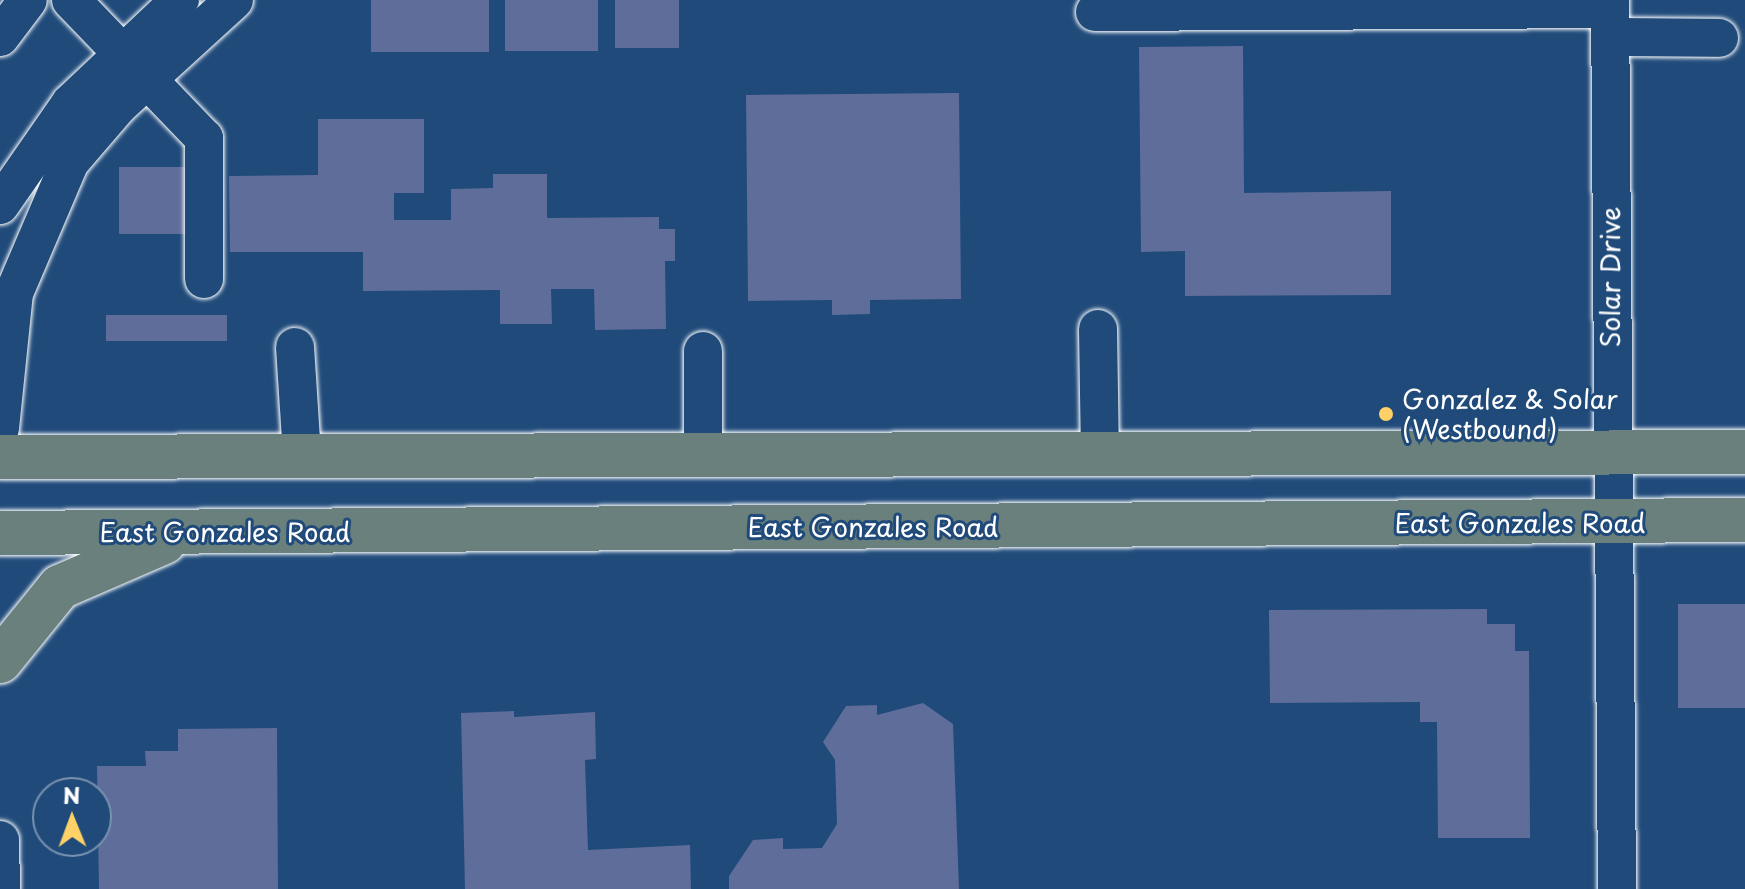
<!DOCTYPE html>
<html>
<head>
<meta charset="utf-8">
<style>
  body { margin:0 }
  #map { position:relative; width:1745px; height:889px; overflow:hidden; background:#1f4a7a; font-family:"Playpen Sans",sans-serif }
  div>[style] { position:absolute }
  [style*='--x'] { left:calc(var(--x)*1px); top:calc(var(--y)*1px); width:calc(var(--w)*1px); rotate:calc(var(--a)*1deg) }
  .building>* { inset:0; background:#5f6d9a; transform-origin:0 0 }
  .roads { filter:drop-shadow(0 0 2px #fff) drop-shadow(0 0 2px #fff) }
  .minor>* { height:38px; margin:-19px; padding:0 19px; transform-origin:19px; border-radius:19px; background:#1f4a7a }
  .major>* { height:44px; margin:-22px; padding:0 22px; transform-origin:22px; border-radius:22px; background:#6a807d }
  .dots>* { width:22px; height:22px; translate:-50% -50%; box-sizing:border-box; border:4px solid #1f4a7a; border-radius:50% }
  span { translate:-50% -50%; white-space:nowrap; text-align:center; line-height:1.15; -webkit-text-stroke:6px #1f4a7a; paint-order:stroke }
  .street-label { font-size:26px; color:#fff }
  .poi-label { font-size:26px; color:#fff }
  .left { translate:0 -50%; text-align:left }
  .north { position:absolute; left:32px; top:777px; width:80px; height:80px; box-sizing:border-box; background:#1f4a7a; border:2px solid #7992af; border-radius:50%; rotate:359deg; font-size:22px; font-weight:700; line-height:32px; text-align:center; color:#fff }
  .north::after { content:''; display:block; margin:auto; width:28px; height:36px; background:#ffd166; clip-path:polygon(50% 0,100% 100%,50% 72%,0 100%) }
</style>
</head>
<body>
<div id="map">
  <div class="building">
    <i style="left:371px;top:0;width:118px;height:52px"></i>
    <i style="left:505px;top:0;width:93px;height:51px"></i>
    <i style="left:615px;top:0;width:64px;height:48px"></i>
    <i style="clip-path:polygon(1243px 46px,1244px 193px,1391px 191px,1391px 295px,1185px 296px,1185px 251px,1141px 252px,1139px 47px)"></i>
    <i style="clip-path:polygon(959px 93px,961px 299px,870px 300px,870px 314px,832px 315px,832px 300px,748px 301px,746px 95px)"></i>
    <i style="clip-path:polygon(318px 119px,424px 119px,424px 193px,394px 193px,394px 220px,451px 220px,451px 189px,493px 188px,493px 174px,547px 174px,547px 218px,659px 217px,659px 229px,675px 229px,675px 261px,665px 261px,666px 329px,595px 330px,594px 289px,551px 289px,552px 324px,500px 324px,500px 290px,363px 291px,363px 252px,230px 252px,229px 176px,318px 175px)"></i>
    <i style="left:119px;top:167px;width:67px;height:67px"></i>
    <i style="left:106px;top:315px;width:121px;height:26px"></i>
    <i style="left:1678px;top:604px;width:67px;height:104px"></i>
    <i style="clip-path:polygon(1487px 609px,1487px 624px,1515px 624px,1515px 651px,1529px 651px,1530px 838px,1438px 838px,1437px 722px,1420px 722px,1420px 702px,1270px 703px,1269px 610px)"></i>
    <i style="clip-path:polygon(923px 703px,953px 724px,959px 889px,729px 889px,729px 876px,753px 840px,783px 838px,783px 849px,822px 848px,837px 824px,835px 760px,823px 742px,846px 706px,877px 705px,877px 715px)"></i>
    <i style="clip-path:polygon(514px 711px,514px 717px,595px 712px,596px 759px,585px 760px,588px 850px,690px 845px,691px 889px,465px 889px,461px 713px)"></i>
    <i style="clip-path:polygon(277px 728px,278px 889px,99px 889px,97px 766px,146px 766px,145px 751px,178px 751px,178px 729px)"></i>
  </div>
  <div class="roads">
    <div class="minor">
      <i style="--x:71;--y:0;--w:192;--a:46.1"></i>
      <i style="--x:204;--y:138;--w:141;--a:90"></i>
      <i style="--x:1610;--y:0;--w:889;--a:89.55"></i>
      <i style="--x:1095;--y:12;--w:515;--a:-0.33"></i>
      <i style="--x:0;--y:37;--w:46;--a:-52.9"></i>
      <i style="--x:1610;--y:37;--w:109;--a:0.5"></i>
      <i style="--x:0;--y:205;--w:124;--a:-55.2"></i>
      <i style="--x:71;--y:103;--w:150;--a:-43.4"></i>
      <i style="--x:1098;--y:329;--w:125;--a:89.1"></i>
      <i style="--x:295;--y:347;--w:109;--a:86.3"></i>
      <i style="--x:0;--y:428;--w:136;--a:-84.1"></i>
      <i style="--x:14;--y:293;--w:142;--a:-66.9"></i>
      <i style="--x:70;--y:162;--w:74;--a:-49.4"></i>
      <i style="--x:118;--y:106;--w:157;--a:-42.4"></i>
      <i style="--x:703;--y:455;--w:104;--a:-90"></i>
      <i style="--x:0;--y:840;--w:49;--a:88.8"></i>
    </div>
    <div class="major">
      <i style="--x:0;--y:457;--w:1745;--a:-0.16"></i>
      <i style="--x:0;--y:533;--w:1745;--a:-0.43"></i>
      <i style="--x:0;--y:661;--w:95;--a:-51"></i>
      <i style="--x:60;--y:587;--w:113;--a:-23.4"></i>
    </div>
  </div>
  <div class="dots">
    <i style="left:1386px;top:414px;background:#ffd166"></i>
  </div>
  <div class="street-label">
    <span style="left:1610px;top:277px;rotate:-90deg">Solar Drive</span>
    <span style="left:1520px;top:523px">East Gonzales Road</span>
    <span style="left:873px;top:527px">East Gonzales Road</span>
    <span style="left:225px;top:532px">East Gonzales Road</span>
  </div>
  <div class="poi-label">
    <span class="left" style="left:1402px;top:414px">Gonzalez &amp; Solar<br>(Westbound)</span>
  </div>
  <div class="north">N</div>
</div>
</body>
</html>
